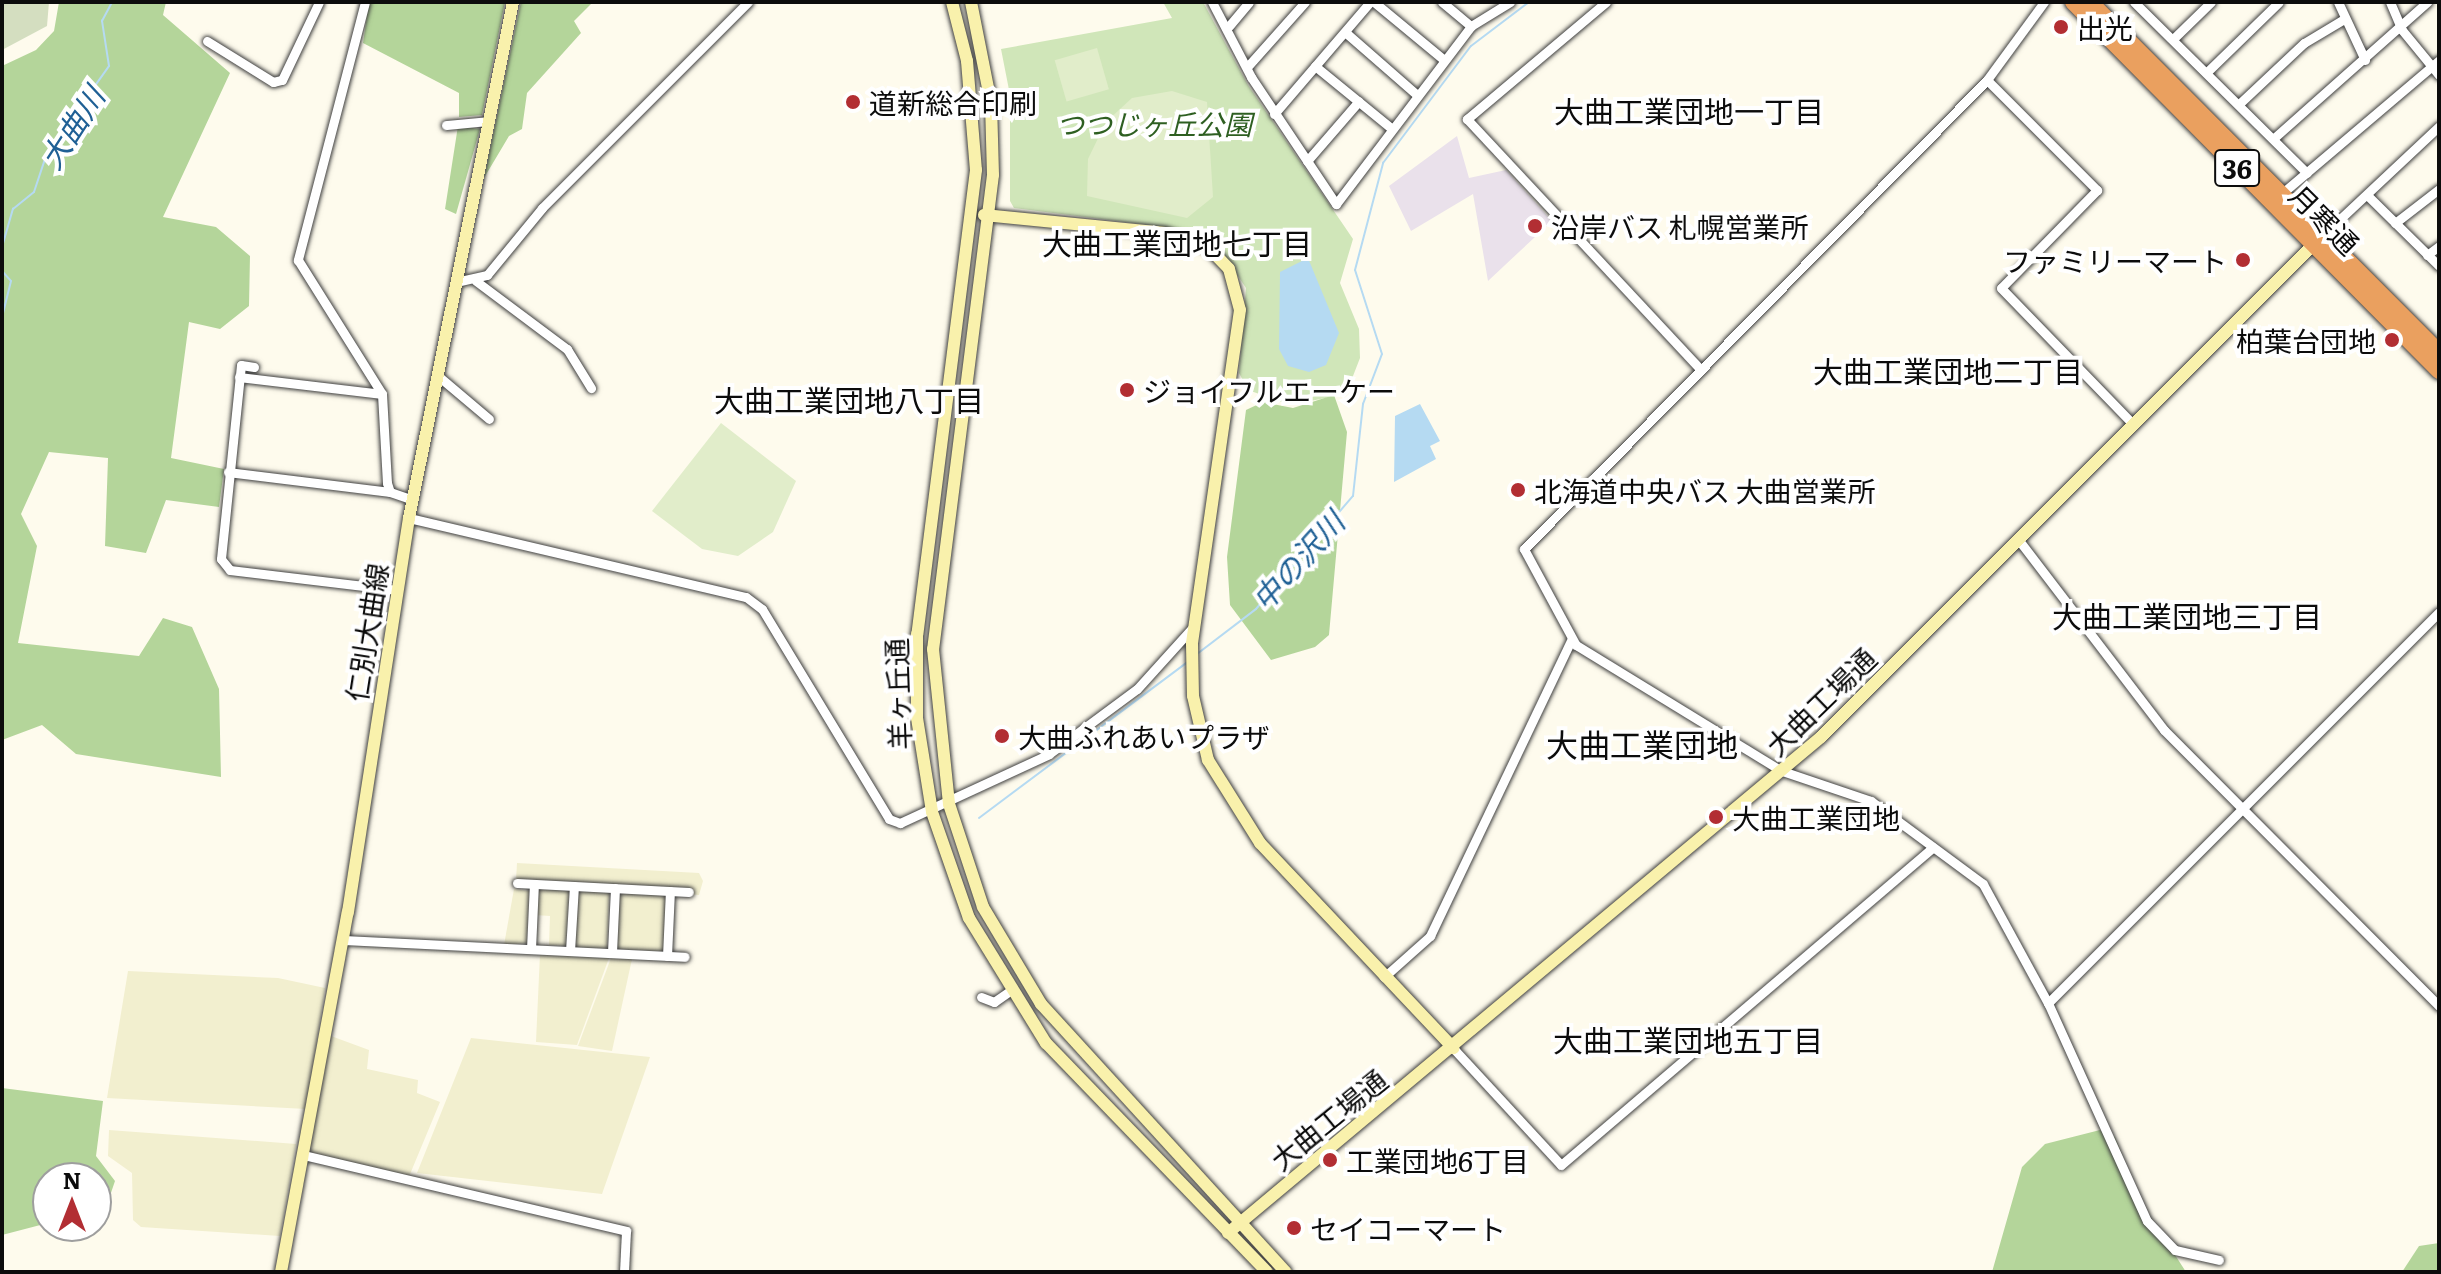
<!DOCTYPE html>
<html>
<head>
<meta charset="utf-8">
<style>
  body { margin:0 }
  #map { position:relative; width:2441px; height:1274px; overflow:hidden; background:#fefbed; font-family:Literata,"Noto Sans JP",serif }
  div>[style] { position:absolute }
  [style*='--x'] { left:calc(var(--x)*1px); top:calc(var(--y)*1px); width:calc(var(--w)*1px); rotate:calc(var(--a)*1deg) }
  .industrial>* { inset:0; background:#eae1eb }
  .farmland>* { inset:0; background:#f2efcf; transform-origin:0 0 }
  .green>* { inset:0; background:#d0e6b9 }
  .forest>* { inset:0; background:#b4d59a }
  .cemetery>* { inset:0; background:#d4dec0 }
  .pitch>* { inset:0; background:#e1edca; transform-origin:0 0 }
  .water>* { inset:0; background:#b5daf2 }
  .stream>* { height:2px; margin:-1px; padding:0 1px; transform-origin:1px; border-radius:1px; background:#b5daf2 }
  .roads { filter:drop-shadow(0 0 2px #3f3f3f) drop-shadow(0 0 2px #3f3f3f) }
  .street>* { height:9px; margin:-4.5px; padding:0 4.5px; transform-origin:4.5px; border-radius:4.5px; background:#fff }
  .secondary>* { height:12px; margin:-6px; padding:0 6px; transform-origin:6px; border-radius:6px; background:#f9f1ac }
  .highway>* { height:16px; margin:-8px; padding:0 8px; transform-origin:8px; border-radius:8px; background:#eaa05f }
  .dots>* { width:22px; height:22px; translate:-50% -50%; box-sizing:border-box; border:4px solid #fff; border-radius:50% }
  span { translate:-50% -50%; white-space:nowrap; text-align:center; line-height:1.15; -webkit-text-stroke:8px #fff; paint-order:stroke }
  .shield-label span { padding:2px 6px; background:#fff; border:2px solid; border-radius:6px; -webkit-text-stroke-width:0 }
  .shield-label { font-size:26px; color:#0c0c0c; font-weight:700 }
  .poi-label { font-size:28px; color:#0c0c0c }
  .left { translate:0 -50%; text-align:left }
  .right { translate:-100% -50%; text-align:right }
  .park-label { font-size:28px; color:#2e5f21; font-style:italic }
  .street-label { font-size:28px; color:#0c0c0c }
  .neighbourhood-label { font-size:30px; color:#0c0c0c }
  .water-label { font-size:30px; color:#1f6095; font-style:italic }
  .quarter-label { font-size:32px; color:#0c0c0c }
  .frame { position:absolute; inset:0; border:4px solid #0c0c0c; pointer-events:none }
  .north { position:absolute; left:32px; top:1162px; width:80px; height:80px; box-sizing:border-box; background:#fff; border:2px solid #9e9e9e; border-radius:50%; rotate:0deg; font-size:22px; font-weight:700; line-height:32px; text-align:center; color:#0c0c0c }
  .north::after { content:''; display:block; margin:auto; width:28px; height:36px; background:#b22e33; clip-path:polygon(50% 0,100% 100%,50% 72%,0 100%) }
</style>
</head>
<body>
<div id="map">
  <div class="industrial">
    <i style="clip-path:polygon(1457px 136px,1469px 178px,1506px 170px,1552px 221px,1488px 281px,1473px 194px,1411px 231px,1389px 186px)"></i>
  </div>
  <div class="farmland">
    <i style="clip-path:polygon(517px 863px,699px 873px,703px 881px,699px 895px,516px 881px)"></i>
    <i style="clip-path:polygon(514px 889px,529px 891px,527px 943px,504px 945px)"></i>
    <i style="clip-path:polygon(536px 889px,569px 891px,566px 946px,549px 945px,550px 916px,535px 915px)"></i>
    <i style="left:576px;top:891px;width:33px;height:57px;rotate:2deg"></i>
    <i style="left:618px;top:892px;width:50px;height:57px;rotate:3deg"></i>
    <i style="clip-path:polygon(540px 954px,609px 958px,577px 1045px,536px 1042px)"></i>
    <i style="clip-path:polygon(611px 958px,632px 959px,612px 1051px,578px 1046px)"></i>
    <i style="clip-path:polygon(128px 971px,278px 978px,325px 988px,306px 1109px,107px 1098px)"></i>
    <i style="clip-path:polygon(331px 1036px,369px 1050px,367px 1069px,418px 1080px,417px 1093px,440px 1102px,408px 1179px,307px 1153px)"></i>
    <i style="clip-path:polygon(471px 1038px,650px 1057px,602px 1194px,417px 1173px)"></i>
    <i style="clip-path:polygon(109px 1130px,296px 1144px,280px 1236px,141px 1227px,133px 1220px,132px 1173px,108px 1156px)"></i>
  </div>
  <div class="green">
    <i style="clip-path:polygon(1163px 2px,1203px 2px,1248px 85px,1353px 239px,1340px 283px,1359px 329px,1360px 358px,1346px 394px,1290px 405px,1248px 390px,1239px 373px,1246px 288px,1220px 249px,1195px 231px,1014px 208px,1010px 201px,1010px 95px,1001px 49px,1172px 18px)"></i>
  </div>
  <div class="forest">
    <i style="clip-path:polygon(59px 2px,166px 2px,163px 15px,230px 73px,163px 217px,216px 227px,250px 256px,249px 306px,220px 329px,189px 322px,171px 458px,224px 469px,219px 507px,166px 500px,146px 553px,105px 546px,108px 458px,49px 452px,21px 514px,37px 546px,18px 643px,139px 656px,163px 618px,192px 627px,219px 689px,221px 777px,76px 754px,42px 725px,2px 740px,2px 66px,36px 50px,54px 31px)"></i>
    <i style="clip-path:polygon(369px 2px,505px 2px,482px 115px,459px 117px,459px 93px,363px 43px)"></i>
    <i style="clip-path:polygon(521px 2px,593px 2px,574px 21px,581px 33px,527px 93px,522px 129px,509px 136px,484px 178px)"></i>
    <i style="clip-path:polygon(458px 126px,480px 129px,456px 214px,445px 209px)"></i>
    <i style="clip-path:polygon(1334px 395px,1347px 432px,1329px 635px,1315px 647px,1271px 660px,1230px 605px,1227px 557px,1246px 410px,1263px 402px,1293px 408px)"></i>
    <i style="clip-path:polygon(2px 1088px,103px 1101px,96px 1156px,115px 1181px,99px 1228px,86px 1226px,96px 1226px,96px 1178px,48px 1178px,48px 1223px,2px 1235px)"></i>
    <i style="clip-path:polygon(2100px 1130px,2115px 1137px,2141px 1202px,2186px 1272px,1992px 1272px,2022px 1167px,2045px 1144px)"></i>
    <i style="clip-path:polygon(2439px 1243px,2439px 1272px,2402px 1272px,2419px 1246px)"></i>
  </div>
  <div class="cemetery">
    <i style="clip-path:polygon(2px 2px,49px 2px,47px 26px,2px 50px)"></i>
  </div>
  <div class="pitch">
    <i style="left:1097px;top:48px;width:43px;height:44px;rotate:74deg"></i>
    <i style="clip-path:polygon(1172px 91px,1207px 102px,1213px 197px,1187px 218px,1087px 196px,1088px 159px,1106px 122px,1132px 98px)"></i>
    <i style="clip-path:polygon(721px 423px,796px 481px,773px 532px,738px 556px,702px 549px,652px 511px)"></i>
  </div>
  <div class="water">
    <i style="clip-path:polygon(1308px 258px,1339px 333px,1326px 365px,1309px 372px,1288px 366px,1279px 349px,1280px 272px)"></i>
    <i style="clip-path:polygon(1420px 404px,1440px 441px,1430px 446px,1436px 459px,1394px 482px,1395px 416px)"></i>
  </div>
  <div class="stream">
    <i style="--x:2;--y:247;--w:40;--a:-74"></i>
    <i style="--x:13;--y:209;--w:27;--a:-39"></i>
    <i style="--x:34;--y:192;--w:41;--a:-71.6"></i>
    <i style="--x:47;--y:153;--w:107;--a:-54.5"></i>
    <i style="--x:109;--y:66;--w:46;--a:-98.8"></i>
    <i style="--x:102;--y:21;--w:21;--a:-62"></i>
    <i style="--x:2;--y:271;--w:13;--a:48"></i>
    <i style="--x:11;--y:281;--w:37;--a:104"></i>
    <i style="--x:1197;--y:654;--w:74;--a:-37.3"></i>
    <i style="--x:1256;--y:609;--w:149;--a:-49.4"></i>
    <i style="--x:1353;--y:496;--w:93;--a:-83.8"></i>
    <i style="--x:1363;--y:404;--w:53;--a:-69.2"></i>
    <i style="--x:1382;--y:354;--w:88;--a:-107.8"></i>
    <i style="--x:1355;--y:270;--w:111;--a:-75.3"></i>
    <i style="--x:1383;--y:163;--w:146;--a:-53.1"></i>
    <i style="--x:1471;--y:46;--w:73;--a:-37.2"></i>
    <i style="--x:979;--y:818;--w:259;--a:-36.8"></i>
  </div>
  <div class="roads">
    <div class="street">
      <i style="--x:365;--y:2;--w:267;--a:104.6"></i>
      <i style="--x:298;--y:260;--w:158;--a:57.9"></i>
      <i style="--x:382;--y:394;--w:89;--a:86.8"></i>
      <i style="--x:387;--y:483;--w:9;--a:72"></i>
      <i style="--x:390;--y:492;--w:24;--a:19"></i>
      <i style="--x:1212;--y:2;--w:85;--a:62.5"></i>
      <i style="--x:1251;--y:77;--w:153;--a:56.2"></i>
      <i style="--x:1336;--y:204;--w:223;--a:-52.8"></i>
      <i style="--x:1471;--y:26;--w:46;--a:-31.6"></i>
      <i style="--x:1374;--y:2;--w:91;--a:39.6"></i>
      <i style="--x:1442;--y:2;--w:38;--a:40"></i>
      <i style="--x:1606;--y:2;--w:182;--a:139.9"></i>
      <i style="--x:1467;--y:119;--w:343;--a:47"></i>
      <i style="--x:2044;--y:2;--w:97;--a:126.2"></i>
      <i style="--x:1987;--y:80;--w:659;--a:134.63"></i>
      <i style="--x:1524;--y:549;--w:109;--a:61.6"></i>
      <i style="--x:1576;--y:645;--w:241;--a:31.5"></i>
      <i style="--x:1782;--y:771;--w:94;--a:18.6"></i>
      <i style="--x:1871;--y:801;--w:139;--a:36.5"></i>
      <i style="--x:1983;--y:884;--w:136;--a:61.4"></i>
      <i style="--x:2048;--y:1003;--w:239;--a:65.6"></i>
      <i style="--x:2147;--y:1221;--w:40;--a:46"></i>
      <i style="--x:2175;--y:1250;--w:45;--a:12.8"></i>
      <i style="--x:2134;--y:2;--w:243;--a:44.7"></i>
      <i style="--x:2338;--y:2;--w:64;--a:65"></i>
      <i style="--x:2390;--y:2;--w:30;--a:67"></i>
      <i style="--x:2402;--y:30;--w:58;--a:50.6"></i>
      <i style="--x:1229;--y:26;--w:31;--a:-50"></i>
      <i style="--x:1345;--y:32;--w:96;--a:41.2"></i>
      <i style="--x:2173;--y:39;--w:53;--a:-44.2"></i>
      <i style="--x:207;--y:41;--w:78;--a:31.8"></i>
      <i style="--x:273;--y:82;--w:9;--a:-13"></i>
      <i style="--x:282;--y:80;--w:86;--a:-64.6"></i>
      <i style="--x:1248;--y:66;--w:86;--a:-48.3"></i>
      <i style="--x:1315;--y:66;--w:98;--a:39.2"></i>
      <i style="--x:2207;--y:72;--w:100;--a:-44.2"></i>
      <i style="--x:1987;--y:80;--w:156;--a:45"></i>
      <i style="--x:2097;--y:190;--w:137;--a:134.4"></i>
      <i style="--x:2001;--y:288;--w:190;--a:45.9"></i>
      <i style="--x:2239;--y:104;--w:89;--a:-43.2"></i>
      <i style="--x:2304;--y:43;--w:47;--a:-31"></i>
      <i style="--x:1274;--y:114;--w:148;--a:-49.4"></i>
      <i style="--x:446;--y:125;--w:42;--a:-5.4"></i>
      <i style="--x:2274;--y:138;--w:205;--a:-41.6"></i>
      <i style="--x:1307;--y:161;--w:79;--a:-49.1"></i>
      <i style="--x:2280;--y:195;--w:209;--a:-40.3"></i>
      <i style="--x:2367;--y:195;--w:101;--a:44.6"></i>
      <i style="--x:2395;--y:223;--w:56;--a:-37.7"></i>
      <i style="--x:2323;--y:235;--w:159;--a:-43.2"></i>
      <i style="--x:2427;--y:255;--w:15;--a:-37"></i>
      <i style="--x:476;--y:281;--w:114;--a:36.8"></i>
      <i style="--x:567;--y:349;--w:46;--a:58.4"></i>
      <i style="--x:456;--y:282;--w:32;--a:-13"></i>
      <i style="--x:487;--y:275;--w:87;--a:-50.6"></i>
      <i style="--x:542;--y:208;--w:291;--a:-45"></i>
      <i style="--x:254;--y:367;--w:13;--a:-171"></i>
      <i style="--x:241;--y:365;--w:195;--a:95.9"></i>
      <i style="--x:221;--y:559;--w:14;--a:51"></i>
      <i style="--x:230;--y:570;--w:168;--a:6.8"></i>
      <i style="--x:437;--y:375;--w:68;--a:40.2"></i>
      <i style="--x:239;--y:377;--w:144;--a:6.8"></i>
      <i style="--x:228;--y:472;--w:163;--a:7"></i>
      <i style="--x:409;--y:518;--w:346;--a:13.2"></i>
      <i style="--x:746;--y:597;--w:20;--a:37"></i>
      <i style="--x:762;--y:609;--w:245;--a:58.8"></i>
      <i style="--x:889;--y:819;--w:12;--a:20"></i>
      <i style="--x:900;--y:823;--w:164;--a:-24.8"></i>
      <i style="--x:1049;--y:754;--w:109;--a:-36.5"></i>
      <i style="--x:1137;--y:689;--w:85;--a:-47.9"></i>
      <i style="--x:2018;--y:539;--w:240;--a:52.6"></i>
      <i style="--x:2164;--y:730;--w:390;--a:45.1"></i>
      <i style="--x:517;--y:883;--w:172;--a:3"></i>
      <i style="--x:343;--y:940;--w:342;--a:2.8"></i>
      <i style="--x:531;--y:949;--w:65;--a:-87.4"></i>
      <i style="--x:570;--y:951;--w:65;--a:-86.5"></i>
      <i style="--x:612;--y:952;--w:64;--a:-87.3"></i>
      <i style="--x:667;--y:956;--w:65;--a:-87.4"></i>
      <i style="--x:1384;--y:977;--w:62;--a:-41.7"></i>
      <i style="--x:1430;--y:936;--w:328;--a:-64.5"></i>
      <i style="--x:981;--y:997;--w:14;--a:21"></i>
      <i style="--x:994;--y:1002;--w:19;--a:-35"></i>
      <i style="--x:2048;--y:1003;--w:553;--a:-45"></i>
      <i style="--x:1453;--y:1048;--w:159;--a:47.3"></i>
      <i style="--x:1561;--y:1165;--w:489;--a:-40.5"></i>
      <i style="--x:303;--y:1155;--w:332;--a:13.2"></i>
      <i style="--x:626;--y:1231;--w:41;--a:92.8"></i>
    </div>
    <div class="secondary">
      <i style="--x:952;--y:2;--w:61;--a:75.7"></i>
      <i style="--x:967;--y:61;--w:109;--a:85.3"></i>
      <i style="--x:976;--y:170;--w:468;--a:97.2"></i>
      <i style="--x:917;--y:634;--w:84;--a:90"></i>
      <i style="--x:917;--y:718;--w:95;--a:80.9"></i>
      <i style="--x:932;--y:812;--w:112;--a:70.8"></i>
      <i style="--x:969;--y:918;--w:147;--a:58.4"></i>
      <i style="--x:1046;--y:1043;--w:318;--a:46"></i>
      <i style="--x:971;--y:2;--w:103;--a:78.8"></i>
      <i style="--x:991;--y:103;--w:72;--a:88.4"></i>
      <i style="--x:993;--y:175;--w:478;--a:97.2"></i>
      <i style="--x:933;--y:649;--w:156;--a:84.1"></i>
      <i style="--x:949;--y:804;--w:108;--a:71.7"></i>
      <i style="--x:983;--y:907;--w:113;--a:59.1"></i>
      <i style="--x:1041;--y:1004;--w:363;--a:47.6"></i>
      <i style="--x:984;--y:215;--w:182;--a:5.7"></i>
      <i style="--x:1165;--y:233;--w:45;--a:18"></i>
      <i style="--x:1208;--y:247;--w:30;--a:46"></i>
      <i style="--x:1229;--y:269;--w:42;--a:75"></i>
      <i style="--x:1240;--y:310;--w:337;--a:98.2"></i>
      <i style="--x:1192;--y:644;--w:52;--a:88.9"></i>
      <i style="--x:1193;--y:696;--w:66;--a:76.8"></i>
      <i style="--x:1208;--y:760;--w:98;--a:57.9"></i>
      <i style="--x:1260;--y:843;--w:282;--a:46.7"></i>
      <i style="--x:1228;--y:1233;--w:773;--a:-39.91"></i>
      <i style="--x:1821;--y:737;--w:703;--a:-45"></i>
      <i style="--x:281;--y:1272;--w:366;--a:-79.5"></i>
      <i style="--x:348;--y:912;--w:399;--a:-81.2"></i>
      <i style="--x:409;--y:518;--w:526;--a:-78.6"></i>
    </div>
    <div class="highway">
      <i style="--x:2073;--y:2;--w:520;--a:45.23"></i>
      <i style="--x:2090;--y:2;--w:494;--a:45.1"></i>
    </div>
  </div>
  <div class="dots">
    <i style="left:2061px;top:27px;background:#b22e33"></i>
    <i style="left:853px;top:102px;background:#b22e33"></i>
    <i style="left:1535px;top:226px;background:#b22e33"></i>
    <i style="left:2243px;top:260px;background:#b22e33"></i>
    <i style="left:2392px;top:340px;background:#b22e33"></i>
    <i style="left:1127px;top:390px;background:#b22e33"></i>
    <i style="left:1518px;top:490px;background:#b22e33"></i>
    <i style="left:1002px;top:736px;background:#b22e33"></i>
    <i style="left:1716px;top:817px;background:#b22e33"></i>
    <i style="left:1330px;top:1160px;background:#b22e33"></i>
    <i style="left:1294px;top:1228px;background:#b22e33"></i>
  </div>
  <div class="shield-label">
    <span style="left:2237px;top:168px">36</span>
  </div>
  <div class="poi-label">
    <span class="left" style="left:2077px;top:27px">出光</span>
    <span class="left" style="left:869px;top:102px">道新総合印刷</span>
    <span class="left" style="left:1551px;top:226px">沿岸バス 札幌営業所</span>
    <span class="right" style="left:2227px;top:260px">ファミリーマート</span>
    <span class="right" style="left:2376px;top:340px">柏葉台団地</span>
    <span class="left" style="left:1143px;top:390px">ジョイフルエーケー</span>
    <span class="left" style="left:1534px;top:490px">北海道中央バス 大曲営業所</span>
    <span class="left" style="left:1018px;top:736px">大曲ふれあいプラザ</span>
    <span class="left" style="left:1732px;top:817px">大曲工業団地</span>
    <span class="left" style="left:1346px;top:1160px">工業団地6丁目</span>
    <span class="left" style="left:1310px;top:1228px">セイコーマート</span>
  </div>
  <div class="park-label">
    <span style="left:1154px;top:123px">つつじヶ丘公園</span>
  </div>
  <div class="street-label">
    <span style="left:2325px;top:219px;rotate:45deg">月寒通</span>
    <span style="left:366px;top:632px;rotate:-81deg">仁別大曲線</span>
    <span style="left:897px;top:694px;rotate:-92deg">羊ヶ丘通</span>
    <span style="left:1820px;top:701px;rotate:-44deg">大曲工場通</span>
    <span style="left:1328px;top:1119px;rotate:-39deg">大曲工場通</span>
  </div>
  <div class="neighbourhood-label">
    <span style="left:1689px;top:110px">大曲工業団地一丁目</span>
    <span style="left:1177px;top:242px">大曲工業団地七丁目</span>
    <span style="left:1948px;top:370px">大曲工業団地二丁目</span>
    <span style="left:849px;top:399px">大曲工業団地八丁目</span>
    <span style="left:2187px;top:615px">大曲工業団地三丁目</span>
    <span style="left:1688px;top:1039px">大曲工業団地五丁目</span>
  </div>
  <div class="water-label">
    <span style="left:71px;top:127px;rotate:-57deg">大曲川</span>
    <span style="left:1297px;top:560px;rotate:-48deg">中の沢川</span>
  </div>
  <div class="quarter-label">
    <span style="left:1642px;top:743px">大曲工業団地</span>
  </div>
  <div class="frame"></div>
  <div class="north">N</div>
</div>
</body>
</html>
